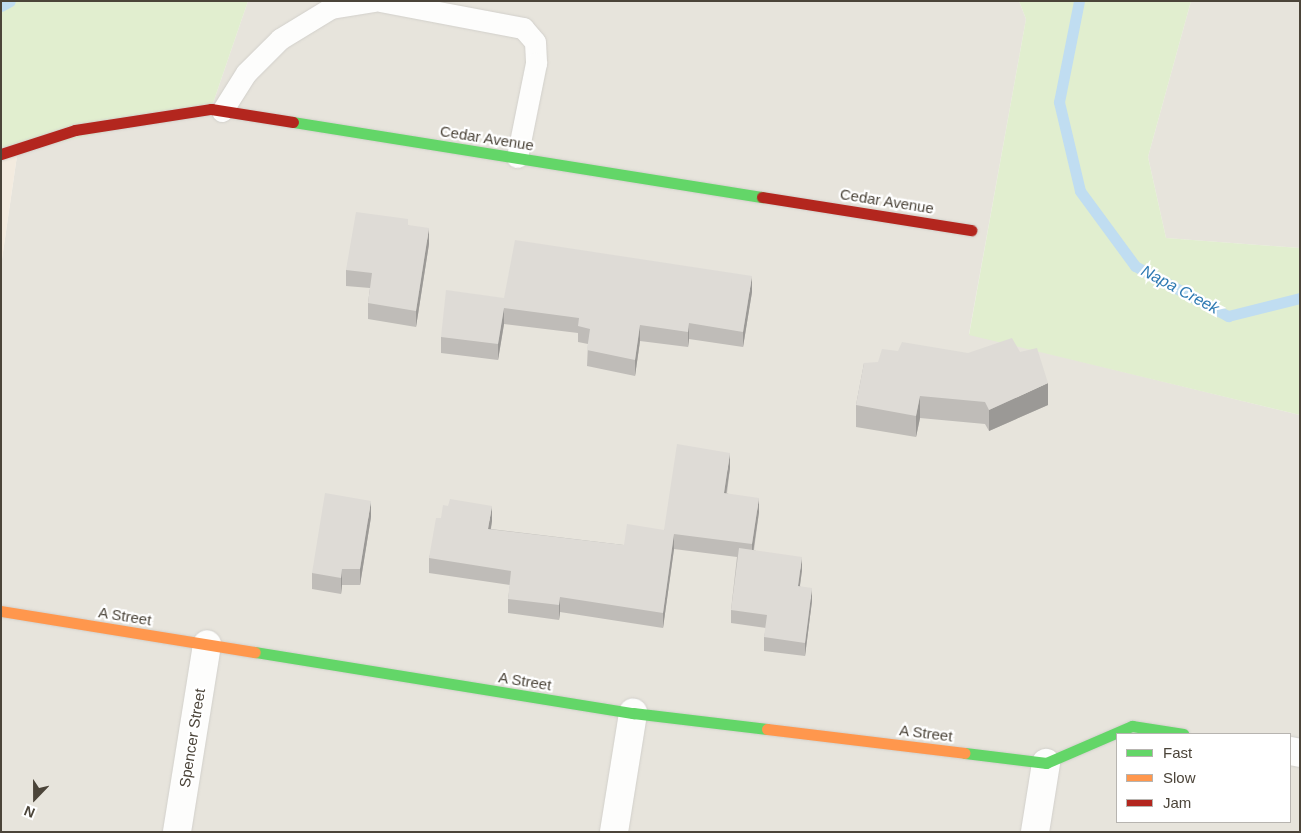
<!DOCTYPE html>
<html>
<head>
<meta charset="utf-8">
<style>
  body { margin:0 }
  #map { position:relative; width:1301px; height:833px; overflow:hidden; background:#f4f2ee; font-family:Arial,sans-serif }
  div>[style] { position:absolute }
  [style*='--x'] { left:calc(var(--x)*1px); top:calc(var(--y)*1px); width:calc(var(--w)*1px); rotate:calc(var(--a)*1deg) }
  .residential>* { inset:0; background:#e7e4dc }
  .commercial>* { inset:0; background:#f3ebdf }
  .green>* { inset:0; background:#e1eecf }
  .stream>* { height:11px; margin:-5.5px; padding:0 5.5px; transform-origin:5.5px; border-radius:5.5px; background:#c0ddf1 }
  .roads { filter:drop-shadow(0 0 1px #d2d0cb) drop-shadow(0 0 1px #d2d0cb) }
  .lane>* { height:21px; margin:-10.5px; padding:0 10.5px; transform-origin:10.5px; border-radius:10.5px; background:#fdfdfc }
  .street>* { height:28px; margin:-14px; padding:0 14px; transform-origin:14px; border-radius:14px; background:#fdfdfc }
  .fast>* { height:11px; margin:-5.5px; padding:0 5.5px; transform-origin:5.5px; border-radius:5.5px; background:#63d668 }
  .slow>* { height:11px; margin:-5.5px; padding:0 5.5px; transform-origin:5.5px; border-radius:5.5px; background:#ff974d }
  .jam>* { height:11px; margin:-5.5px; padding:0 5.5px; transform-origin:5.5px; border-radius:5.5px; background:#b3261e }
  .wall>* { inset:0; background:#bfbcb8 }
  .shaded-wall>* { inset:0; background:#9b9996 }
  .building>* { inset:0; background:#dedbd6 }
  span { translate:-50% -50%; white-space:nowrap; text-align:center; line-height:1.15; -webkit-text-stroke:4.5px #fff; paint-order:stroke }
  .street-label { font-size:15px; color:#4b4439 }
  .water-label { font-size:16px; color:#2e7ab2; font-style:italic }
  .frame { position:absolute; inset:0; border:2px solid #4b4439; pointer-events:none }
  .legend { position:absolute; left:1116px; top:733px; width:175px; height:90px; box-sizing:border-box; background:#fff; border:1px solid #b7b4b0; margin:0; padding:6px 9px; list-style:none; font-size:15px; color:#4b4439 }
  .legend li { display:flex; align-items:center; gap:10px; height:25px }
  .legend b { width:25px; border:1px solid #b7b4b0 }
  .north { position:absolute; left:10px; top:773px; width:50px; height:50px; -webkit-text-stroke:4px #fff; paint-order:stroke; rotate:202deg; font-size:14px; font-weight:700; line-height:20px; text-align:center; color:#4b4439 }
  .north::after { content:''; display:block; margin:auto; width:18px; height:22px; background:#4b4439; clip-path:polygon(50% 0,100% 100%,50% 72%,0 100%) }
</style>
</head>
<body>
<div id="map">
  <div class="residential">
    <i style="clip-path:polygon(evenodd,248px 1px,1019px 1px,1026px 19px,969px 334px,1300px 415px,1300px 832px,1px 832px,1px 266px,18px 149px,211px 109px,248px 1px,1117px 734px,1290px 734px,1290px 822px,1117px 822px,1117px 734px)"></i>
    <i style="clip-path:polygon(1191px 1px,1300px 1px,1300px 248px,1166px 238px,1148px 157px)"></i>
  </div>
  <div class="commercial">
    <i style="clip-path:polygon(18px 149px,1px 266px,1px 155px)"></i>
  </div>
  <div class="green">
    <i style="clip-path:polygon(1px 1px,248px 1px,211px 109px,1px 155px)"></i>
    <i style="clip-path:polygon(1019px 1px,1191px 1px,1148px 157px,1166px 238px,1300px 248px,1300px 415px,969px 335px,1026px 19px)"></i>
  </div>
  <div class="stream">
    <i style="--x:1079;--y:1;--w:103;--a:101.2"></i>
    <i style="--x:1059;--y:102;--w:91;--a:76.7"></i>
    <i style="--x:1080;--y:191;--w:93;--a:53.7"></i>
    <i style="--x:1135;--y:266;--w:106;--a:28.3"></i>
    <i style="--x:1228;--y:316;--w:74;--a:-14"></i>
    <i style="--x:1;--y:6;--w:10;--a:-29"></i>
  </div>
  <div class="roads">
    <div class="lane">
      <i style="--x:380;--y:1;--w:146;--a:10.7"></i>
      <i style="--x:523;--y:28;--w:18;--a:49"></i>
      <i style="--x:535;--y:42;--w:21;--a:87"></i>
      <i style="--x:536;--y:63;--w:96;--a:101.4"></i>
      <i style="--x:222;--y:111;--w:45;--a:-57.7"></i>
      <i style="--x:246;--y:73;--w:48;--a:-45"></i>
      <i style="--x:280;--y:39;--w:60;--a:-31.3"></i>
      <i style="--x:331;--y:8;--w:44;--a:-9.2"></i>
    </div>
    <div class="street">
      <i style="--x:1290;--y:751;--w:10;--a:11"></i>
      <i style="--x:177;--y:832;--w:190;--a:-80.9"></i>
      <i style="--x:614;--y:832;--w:121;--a:-80.9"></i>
      <i style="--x:1035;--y:832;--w:70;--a:-80.9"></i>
    </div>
    <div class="fast">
      <i style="--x:293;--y:122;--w:475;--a:9.1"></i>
      <i style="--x:255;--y:652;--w:383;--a:9.2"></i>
      <i style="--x:633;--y:713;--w:135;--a:6.8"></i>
      <i style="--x:965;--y:753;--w:82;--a:7"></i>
      <i style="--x:1046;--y:763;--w:94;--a:-23.3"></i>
      <i style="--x:1132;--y:726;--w:52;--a:8.9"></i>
    </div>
    <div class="slow">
      <i style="--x:1;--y:611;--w:257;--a:9.2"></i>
      <i style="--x:767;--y:729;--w:199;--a:6.9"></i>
    </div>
    <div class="jam">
      <i style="--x:1;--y:154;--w:78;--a:-18"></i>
      <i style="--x:75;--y:130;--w:138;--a:-8.8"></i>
      <i style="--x:211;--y:109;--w:83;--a:9"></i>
      <i style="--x:762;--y:197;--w:212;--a:9"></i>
    </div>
  </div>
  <div class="wall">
    <i style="clip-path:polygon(408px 225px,429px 244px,416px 327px,368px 319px,368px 303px,370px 288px,346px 286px,346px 270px)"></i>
    <i style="clip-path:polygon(752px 292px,743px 347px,689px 339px,688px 347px,640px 341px,635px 376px,587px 366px,588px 344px,578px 342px,578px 333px,504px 324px,498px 360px,441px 353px,441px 337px,504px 298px)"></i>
    <i style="clip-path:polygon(864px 363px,1048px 405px,989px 431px,985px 424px,920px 418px,916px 437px,856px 427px,856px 405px)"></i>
    <i style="clip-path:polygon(730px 468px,727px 493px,759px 512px,754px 550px,802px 570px,800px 586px,812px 601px,805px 656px,764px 651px,764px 637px,766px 628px,731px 623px,731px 610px,737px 557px,674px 549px,663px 628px,560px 612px,559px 620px,508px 613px,508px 599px,510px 585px,429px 573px,429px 558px,441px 518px,492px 521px,491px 529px,624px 545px,664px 530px)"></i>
    <i style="clip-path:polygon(371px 517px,360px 585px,342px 585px,341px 594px,312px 589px,312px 573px)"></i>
  </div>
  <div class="shaded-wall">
    <i style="clip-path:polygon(429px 228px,429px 244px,416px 327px,416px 311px)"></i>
    <i style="clip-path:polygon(752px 276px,752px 292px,743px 347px,743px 332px)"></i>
    <i style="clip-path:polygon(504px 308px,504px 324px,498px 360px,498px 344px)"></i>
    <i style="clip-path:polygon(689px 323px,689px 339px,688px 347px,688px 332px)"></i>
    <i style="clip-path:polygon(640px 325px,640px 341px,635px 376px,635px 360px)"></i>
    <i style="clip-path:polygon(1048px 383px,1048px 405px,989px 431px,989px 410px)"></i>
    <i style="clip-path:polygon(920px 396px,920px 418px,916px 437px,916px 416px)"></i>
    <i style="clip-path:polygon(730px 453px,730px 468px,724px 507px,724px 493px)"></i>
    <i style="clip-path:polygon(759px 498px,759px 512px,752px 559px,752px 544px)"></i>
    <i style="clip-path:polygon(371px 501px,371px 517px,360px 585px,360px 569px)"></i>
    <i style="clip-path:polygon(492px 506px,492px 521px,488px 544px,488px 529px)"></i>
    <i style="clip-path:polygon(674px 534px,674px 549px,663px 628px,663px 613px)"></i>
    <i style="clip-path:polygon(802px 557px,802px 570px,798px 599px,798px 586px)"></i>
    <i style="clip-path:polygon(342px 569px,342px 585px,341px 594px,341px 578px)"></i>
    <i style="clip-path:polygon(812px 588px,812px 601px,805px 656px,805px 643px)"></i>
    <i style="clip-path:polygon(560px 597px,560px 612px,559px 620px,559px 605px)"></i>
  </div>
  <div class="building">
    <i style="clip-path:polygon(356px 212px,408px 219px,408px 225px,429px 228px,416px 311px,368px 303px,372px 273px,346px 270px)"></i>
    <i style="clip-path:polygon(515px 240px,752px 276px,743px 332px,689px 323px,688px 332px,640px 325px,635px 360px,587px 350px,590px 329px,578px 326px,579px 318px,504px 308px,498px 344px,441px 337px,446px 290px,504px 298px)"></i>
    <i style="clip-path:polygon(1012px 338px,1020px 352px,1037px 348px,1048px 383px,989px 410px,985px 402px,920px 396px,916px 416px,856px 405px,864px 363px,878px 362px,882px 349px,898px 351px,902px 342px,968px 353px)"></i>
    <i style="clip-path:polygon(677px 444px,730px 453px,724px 493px,759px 498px,752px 544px,674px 534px,663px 613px,560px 597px,559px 605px,508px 599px,511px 571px,429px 558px,436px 518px,441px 518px,443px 505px,448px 506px,450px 499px,492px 506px,488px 529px,624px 545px,627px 524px,664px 530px)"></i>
    <i style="clip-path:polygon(325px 493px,371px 501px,360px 569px,342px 569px,341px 578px,312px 573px)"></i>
    <i style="clip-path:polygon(739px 548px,802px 557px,798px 586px,812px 588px,805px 643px,764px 637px,767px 615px,731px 610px)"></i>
  </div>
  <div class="street-label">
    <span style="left:487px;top:138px;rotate:9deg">Cedar Avenue</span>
    <span style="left:887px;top:201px;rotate:9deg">Cedar Avenue</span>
    <span style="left:125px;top:616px;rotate:9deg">A Street</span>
    <span style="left:525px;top:681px;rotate:9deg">A Street</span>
    <span style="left:926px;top:733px;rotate:7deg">A Street</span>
    <span style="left:192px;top:738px;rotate:-81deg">Spencer Street</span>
  </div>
  <div class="water-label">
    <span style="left:1180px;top:290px;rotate:28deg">Napa Creek</span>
  </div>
  <div class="frame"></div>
  <ul class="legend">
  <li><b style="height:6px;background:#63d668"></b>Fast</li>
  <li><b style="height:6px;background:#ff974d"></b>Slow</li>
  <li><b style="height:6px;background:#b3261e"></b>Jam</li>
  </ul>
  <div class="north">N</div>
</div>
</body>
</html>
